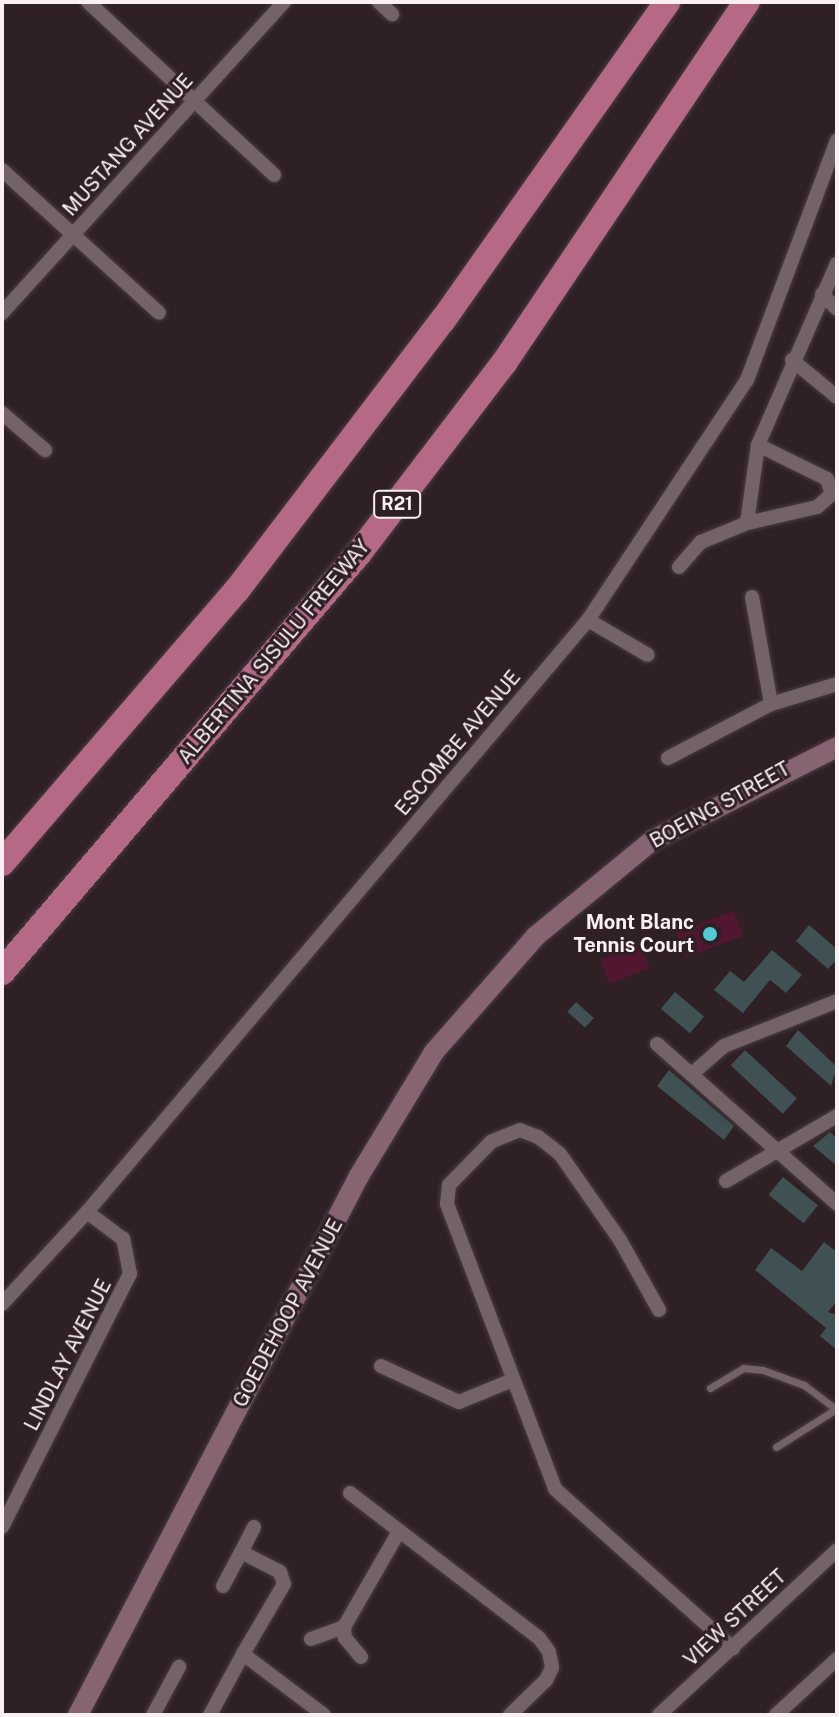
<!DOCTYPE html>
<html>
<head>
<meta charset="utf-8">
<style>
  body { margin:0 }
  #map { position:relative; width:839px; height:1717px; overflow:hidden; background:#2e2025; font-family:"Public Sans",sans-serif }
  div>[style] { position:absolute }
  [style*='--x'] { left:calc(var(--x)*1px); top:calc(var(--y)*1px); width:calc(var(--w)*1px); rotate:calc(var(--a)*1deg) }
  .green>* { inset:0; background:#511731; transform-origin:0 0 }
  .building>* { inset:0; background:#3f5153; transform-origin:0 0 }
  .roads { filter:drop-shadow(0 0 2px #483d40) drop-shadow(0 0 2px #483d40) }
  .lane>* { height:7px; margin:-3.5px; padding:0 3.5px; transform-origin:3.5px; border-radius:3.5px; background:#736268 }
  .street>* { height:14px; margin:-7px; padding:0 7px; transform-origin:7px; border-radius:7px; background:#736268 }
  .secondary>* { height:20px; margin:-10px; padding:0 10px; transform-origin:10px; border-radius:10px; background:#876471 }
  .highway>* { height:26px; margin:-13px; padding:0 13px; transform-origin:13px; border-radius:13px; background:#b56987 }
  .dots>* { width:22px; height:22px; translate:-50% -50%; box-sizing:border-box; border:4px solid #2e2025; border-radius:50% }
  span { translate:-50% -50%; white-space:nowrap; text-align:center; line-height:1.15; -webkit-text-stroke:6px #2e2025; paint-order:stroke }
  .shield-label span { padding:2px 6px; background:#2e2025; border:2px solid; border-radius:6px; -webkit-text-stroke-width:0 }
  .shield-label { font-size:18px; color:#faf0f3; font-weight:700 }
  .street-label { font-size:20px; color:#faf0f3 }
  .poi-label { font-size:20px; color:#faf0f3; font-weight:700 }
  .right { translate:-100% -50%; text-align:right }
  .frame { position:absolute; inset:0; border:4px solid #faf0f3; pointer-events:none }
</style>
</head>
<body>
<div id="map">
  <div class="green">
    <i style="left:734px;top:911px;width:27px;height:62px;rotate:70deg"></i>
    <i style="left:640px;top:944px;width:26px;height:43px;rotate:69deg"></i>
  </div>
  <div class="building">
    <i style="clip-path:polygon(809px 925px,837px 949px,837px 959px,828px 969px,796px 941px)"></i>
    <i style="clip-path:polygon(772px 950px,802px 975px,786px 993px,770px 980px,743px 1013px,714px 990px,730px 971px,744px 982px)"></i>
    <i style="left:675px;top:992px;width:38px;height:22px;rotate:40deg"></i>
    <i style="left:576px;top:1002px;width:24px;height:13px;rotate:42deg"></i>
    <i style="clip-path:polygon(798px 1030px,837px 1067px,831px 1086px,786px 1046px)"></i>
    <i style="left:745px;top:1050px;width:71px;height:21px;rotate:43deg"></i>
    <i style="clip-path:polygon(669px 1070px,734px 1126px,724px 1140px,657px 1086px)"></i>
    <i style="clip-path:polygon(830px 1132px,837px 1138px,837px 1166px,813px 1146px)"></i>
    <i style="left:783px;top:1177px;width:45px;height:23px;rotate:39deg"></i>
    <i style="clip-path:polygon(824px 1242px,837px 1252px,837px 1301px,828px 1312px,837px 1315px,837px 1350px,820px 1336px,826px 1328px,755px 1270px,771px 1248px,802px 1271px)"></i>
  </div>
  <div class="roads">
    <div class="lane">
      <i style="--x:710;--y:1388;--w:39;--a:-31"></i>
      <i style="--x:743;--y:1368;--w:20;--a:6"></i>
      <i style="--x:763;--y:1370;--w:44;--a:20.1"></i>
      <i style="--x:804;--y:1385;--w:41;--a:37.1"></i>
      <i style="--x:776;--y:1447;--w:71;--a:-32.3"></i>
    </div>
    <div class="street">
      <i style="--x:88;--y:2;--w:254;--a:42.9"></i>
      <i style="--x:379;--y:2;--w:18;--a:43"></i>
      <i style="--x:2;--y:170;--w:212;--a:42.3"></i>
      <i style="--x:822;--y:294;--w:21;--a:45"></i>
      <i style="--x:2;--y:313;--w:420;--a:-47.8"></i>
      <i style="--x:792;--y:360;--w:58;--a:39.4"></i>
      <i style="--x:2;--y:413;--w:57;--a:40.7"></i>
      <i style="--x:758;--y:445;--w:77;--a:26.2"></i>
      <i style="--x:827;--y:479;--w:16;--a:72"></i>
      <i style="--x:832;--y:494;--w:20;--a:139"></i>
      <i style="--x:817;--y:507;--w:72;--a:167.1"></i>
      <i style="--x:747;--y:523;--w:79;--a:-82"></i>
      <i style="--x:758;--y:445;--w:198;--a:-66.5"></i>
      <i style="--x:679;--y:567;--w:33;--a:-49"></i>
      <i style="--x:701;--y:542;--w:50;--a:-22.4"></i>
      <i style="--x:752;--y:597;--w:109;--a:79.9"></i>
      <i style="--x:588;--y:620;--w:69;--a:30.3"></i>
      <i style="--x:668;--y:758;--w:116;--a:-27.7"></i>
      <i style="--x:771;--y:704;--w:69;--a:-16.9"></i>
      <i style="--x:657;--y:1044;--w:241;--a:41.6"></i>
      <i style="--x:693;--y:1073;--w:41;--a:-41.1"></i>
      <i style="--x:724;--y:1046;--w:122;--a:-21.7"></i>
      <i style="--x:726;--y:1181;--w:129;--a:-30.4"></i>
      <i style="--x:2;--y:1304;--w:125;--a:-47.3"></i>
      <i style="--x:87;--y:1212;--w:776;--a:-49.76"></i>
      <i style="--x:588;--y:620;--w:288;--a:-56.5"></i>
      <i style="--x:747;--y:380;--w:256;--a:-69.4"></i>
      <i style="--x:659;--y:1310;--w:80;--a:-119.1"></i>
      <i style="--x:620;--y:1240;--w:105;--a:-124.9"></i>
      <i style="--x:560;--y:1154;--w:28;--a:-142"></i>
      <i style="--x:538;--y:1137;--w:19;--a:-159"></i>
      <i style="--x:520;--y:1130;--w:31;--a:158"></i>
      <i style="--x:491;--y:1142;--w:60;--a:134.3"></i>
      <i style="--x:449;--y:1185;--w:19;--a:96"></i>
      <i style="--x:447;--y:1204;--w:305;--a:69.2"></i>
      <i style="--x:555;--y:1489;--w:239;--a:41.8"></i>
      <i style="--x:381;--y:1366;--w:86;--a:24.8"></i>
      <i style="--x:459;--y:1402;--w:58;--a:-22.2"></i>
      <i style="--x:350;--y:1493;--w:238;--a:37.5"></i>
      <i style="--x:539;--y:1638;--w:17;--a:54"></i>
      <i style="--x:549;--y:1652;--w:16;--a:79"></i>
      <i style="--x:552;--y:1668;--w:13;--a:117"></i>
      <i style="--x:546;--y:1680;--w:50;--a:135.8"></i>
      <i style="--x:2;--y:1527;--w:284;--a:-63.2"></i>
      <i style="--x:130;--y:1274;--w:36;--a:-101"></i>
      <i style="--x:123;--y:1239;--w:45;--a:-143.1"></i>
      <i style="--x:254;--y:1527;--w:28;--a:117"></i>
      <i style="--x:241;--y:1552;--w:44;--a:27.1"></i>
      <i style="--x:280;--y:1572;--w:13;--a:72"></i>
      <i style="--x:284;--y:1584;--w:81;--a:120.4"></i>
      <i style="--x:243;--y:1654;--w:101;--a:37"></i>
      <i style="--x:223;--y:1586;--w:38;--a:-62"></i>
      <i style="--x:311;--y:1639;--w:35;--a:-20"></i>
      <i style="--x:361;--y:1657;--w:25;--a:-130"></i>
      <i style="--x:345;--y:1638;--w:11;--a:-95"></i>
      <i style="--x:344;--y:1627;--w:108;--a:-60.1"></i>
      <i style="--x:153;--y:1715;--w:55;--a:-61.6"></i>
      <i style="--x:210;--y:1715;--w:69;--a:-61.6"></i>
      <i style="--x:659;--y:1715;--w:243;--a:-42.8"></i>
      <i style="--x:776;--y:1715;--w:83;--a:-42.6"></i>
    </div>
    <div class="secondary">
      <i style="--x:78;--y:1715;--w:608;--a:-62.47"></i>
      <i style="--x:359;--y:1176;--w:145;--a:-58.8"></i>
      <i style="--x:434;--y:1052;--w:154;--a:-48.7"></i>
      <i style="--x:536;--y:936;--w:151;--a:-39.4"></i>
      <i style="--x:653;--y:840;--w:206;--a:-26.8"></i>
    </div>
    <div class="highway">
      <i style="--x:2;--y:863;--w:360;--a:-49.3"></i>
      <i style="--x:237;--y:590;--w:340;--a:-52.7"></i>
      <i style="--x:443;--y:320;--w:389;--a:-54.8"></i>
      <i style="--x:2;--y:972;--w:550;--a:-49.57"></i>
      <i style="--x:359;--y:553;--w:239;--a:-52.7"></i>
      <i style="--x:504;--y:363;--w:435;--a:-56.1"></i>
    </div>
  </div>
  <div class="dots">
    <i style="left:710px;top:934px;background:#52cbd7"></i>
  </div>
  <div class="shield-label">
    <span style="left:397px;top:504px">R21</span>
  </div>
  <div class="street-label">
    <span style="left:128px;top:145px;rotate:-48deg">MUSTANG AVENUE</span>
    <span style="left:274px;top:652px;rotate:-50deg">ALBERTINA SISULU FREEWAY</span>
    <span style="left:458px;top:743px;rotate:-50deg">ESCOMBE AVENUE</span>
    <span style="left:720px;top:805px;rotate:-29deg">BOEING STREET</span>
    <span style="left:288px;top:1313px;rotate:-62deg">GOEDEHOOP AVENUE</span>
    <span style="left:68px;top:1355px;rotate:-63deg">LINDLAY AVENUE</span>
    <span style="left:735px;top:1618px;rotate:-43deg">VIEW STREET</span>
  </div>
  <div class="poi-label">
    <span class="right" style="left:694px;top:934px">Mont Blanc<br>Tennis Court</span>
  </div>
  <div class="frame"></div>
</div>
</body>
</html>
